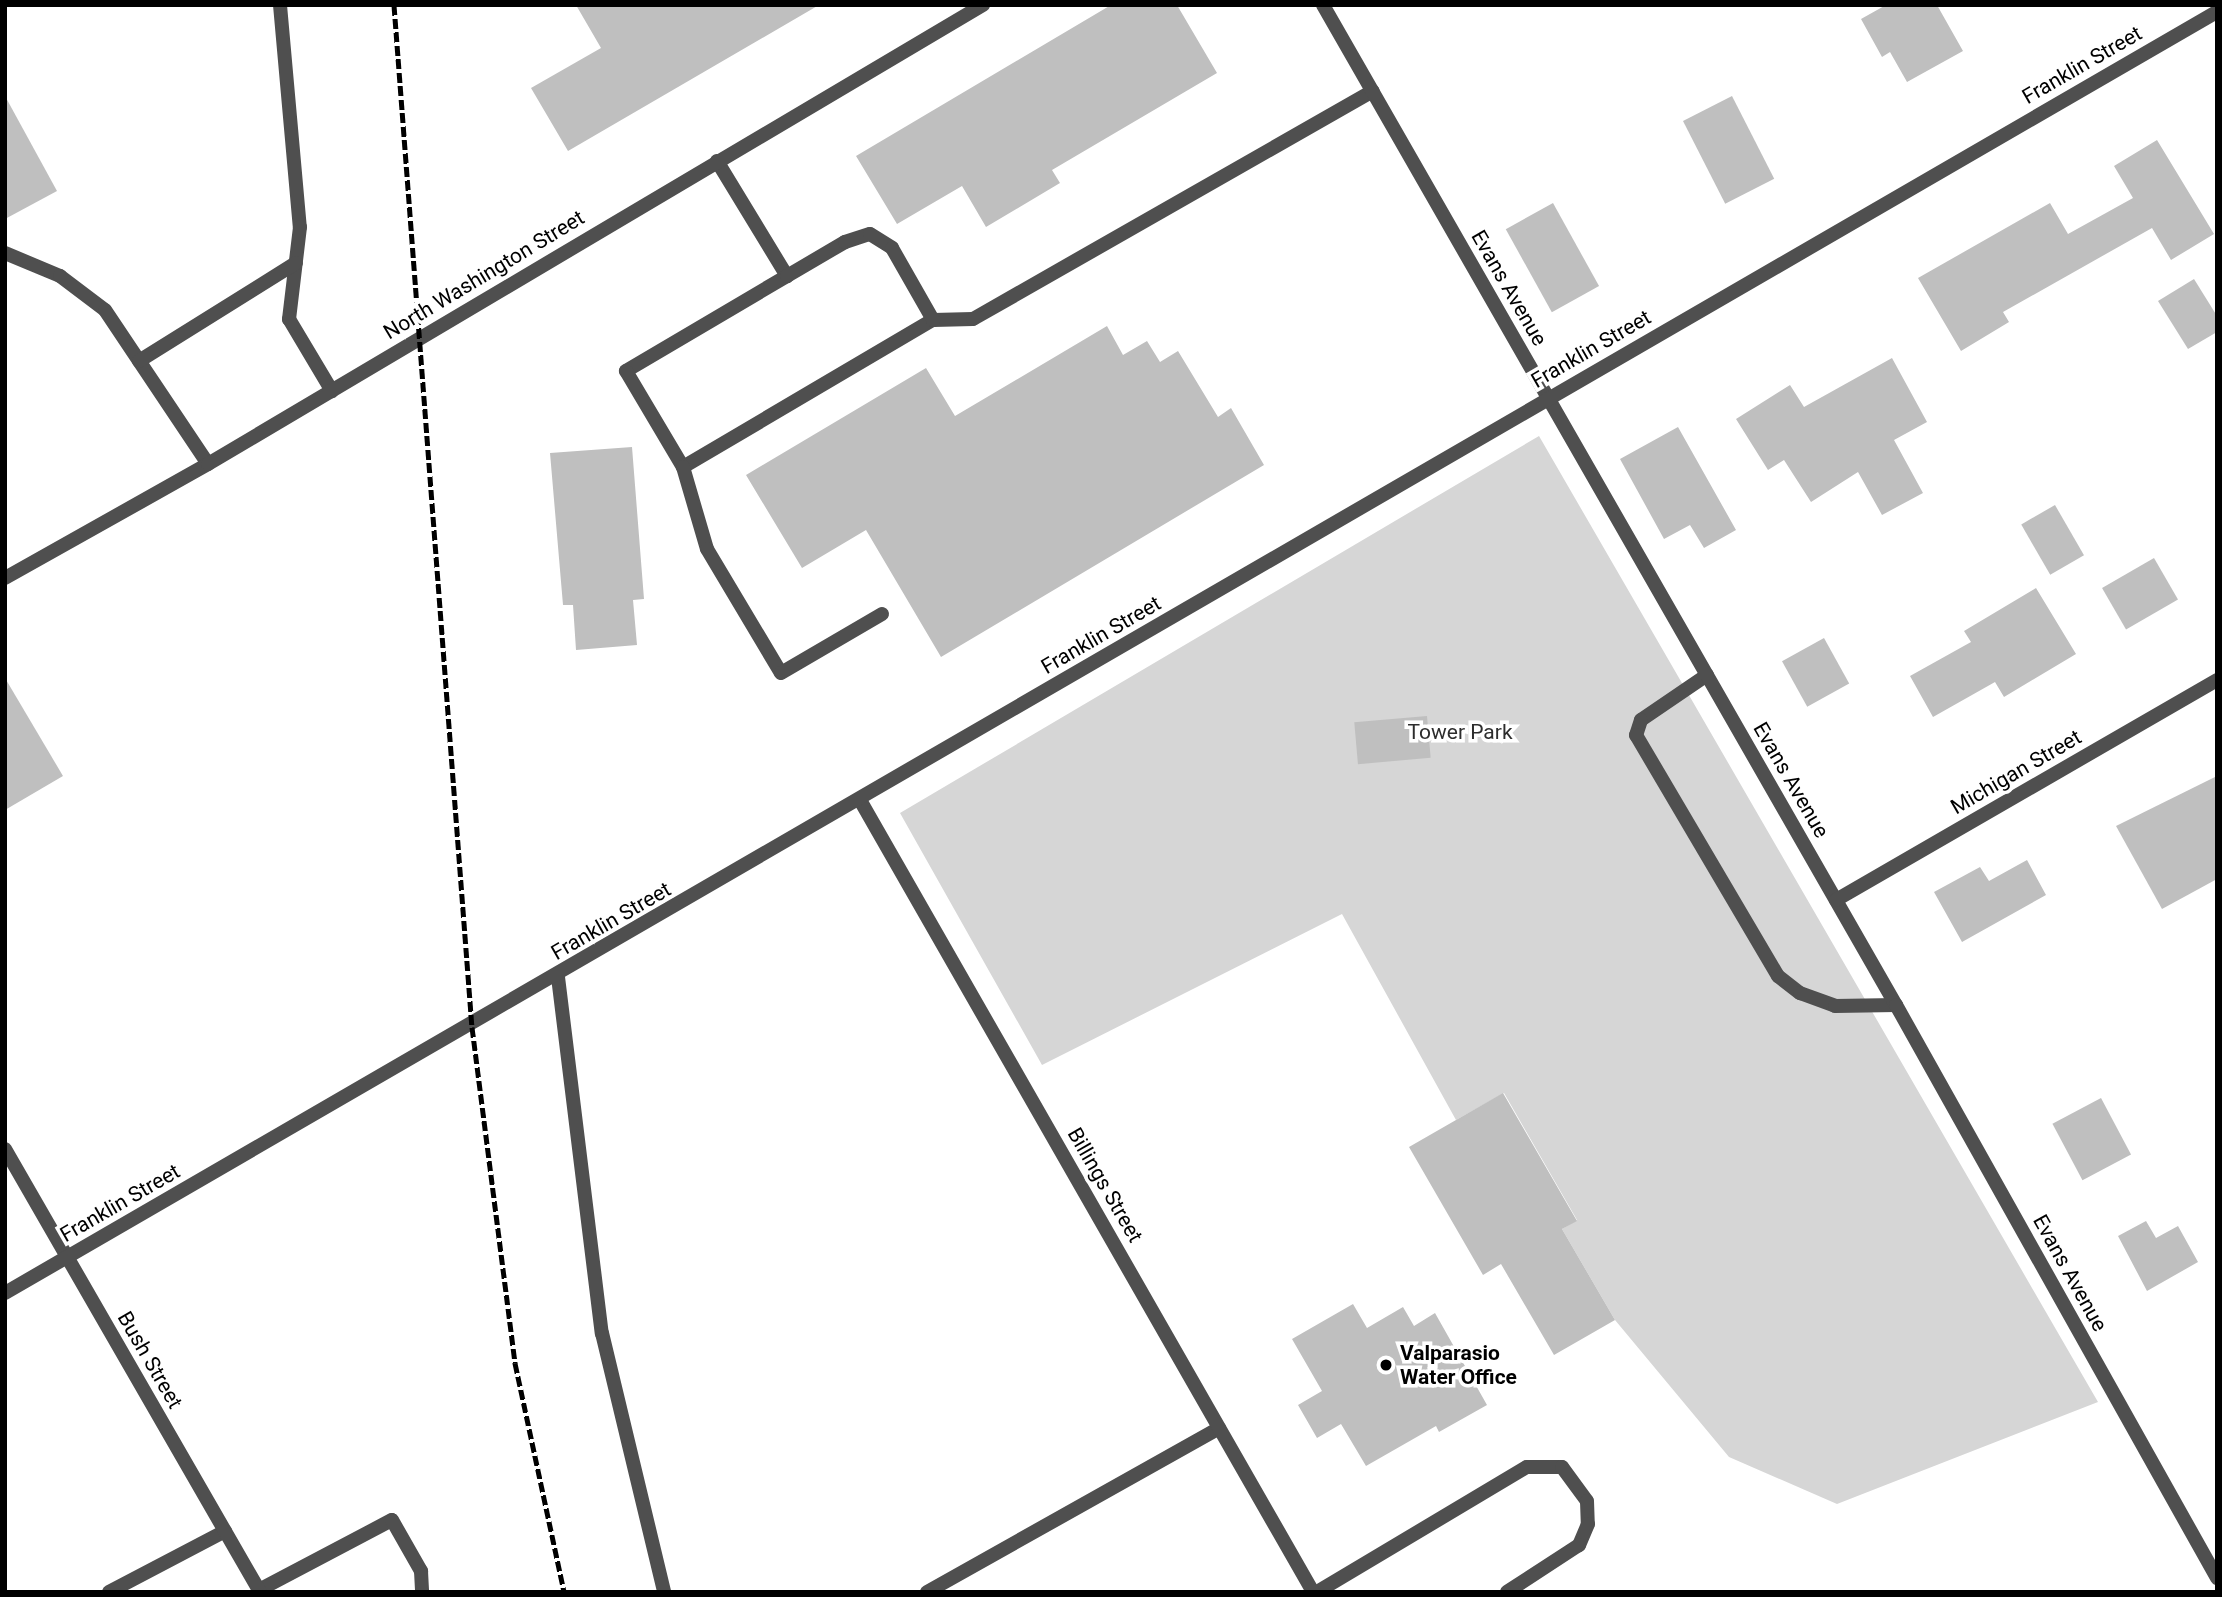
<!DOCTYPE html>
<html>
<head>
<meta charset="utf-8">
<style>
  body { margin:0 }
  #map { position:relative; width:2222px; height:1597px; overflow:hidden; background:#fff; font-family:Roboto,sans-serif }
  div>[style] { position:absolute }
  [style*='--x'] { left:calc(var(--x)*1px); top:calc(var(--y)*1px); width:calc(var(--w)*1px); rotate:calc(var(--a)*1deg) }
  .green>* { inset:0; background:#d6d6d6 }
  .building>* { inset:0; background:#bfbfbf; transform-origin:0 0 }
  .service>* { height:14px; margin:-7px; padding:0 7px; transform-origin:7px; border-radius:7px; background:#4f4f4f }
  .minor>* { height:14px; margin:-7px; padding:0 7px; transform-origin:7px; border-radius:7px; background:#4f4f4f }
  .rail>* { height:5px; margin-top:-2.5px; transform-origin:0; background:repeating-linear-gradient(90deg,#000 0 10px,transparent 0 13.5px) }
  .dots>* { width:19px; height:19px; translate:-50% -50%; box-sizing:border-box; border:4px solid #fff; border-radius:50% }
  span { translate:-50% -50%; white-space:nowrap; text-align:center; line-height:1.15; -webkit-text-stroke:7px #fff; paint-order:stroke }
  .street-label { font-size:21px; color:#000 }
  .park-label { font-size:21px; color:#2d2d2d }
  .poi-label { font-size:21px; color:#000; font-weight:700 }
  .left { translate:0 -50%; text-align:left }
  .frame { position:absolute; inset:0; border:7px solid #000; pointer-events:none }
</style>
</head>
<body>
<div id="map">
  <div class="green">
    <i style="clip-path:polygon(1539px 436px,2098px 1402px,1837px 1504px,1729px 1457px,1615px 1320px,1562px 1229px,1577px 1220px,1504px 1093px,1456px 1120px,1342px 914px,1042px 1065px,900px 813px)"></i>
  </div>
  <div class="building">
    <i style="clip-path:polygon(576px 5px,819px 5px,568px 151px,531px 88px,601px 48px)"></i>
    <i style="clip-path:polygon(1111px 5px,1177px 5px,1217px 73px,1052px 170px,1060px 183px,986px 227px,962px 186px,897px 224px,856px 156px)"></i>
    <i style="clip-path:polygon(1886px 5px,1937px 5px,1963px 51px,1907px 82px,1890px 52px,1882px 57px,1861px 19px)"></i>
    <i style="clip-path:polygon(5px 96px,57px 191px,5px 219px)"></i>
    <i style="left:1732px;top:96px;width:93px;height:55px;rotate:63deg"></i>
    <i style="clip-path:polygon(2157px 140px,2214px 234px,2171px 260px,2152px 228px,2003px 312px,2009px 322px,1961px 351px,1918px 278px,2050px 203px,2068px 234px,2133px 198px,2114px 166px)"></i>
    <i style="left:1553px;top:203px;width:95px;height:54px;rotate:61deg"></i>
    <i style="clip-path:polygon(2194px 279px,2217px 316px,2217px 332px,2188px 349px,2158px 301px)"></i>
    <i style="clip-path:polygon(1107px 326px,1123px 355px,1147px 341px,1160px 362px,1178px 351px,1218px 417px,1231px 408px,1264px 465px,941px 657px,866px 530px,802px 568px,746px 475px,926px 368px,955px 416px)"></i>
    <i style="clip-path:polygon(1892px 358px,1927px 422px,1894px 440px,1923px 493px,1882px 515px,1858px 472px,1811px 502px,1784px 460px,1768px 470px,1736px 419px,1790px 385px,1804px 407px)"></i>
    <i style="clip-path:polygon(1678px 427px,1736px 530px,1704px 548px,1690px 525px,1664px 539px,1620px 459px)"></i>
    <i style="clip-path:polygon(632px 447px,644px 599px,633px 600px,637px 645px,576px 650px,573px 605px,563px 605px,550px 453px)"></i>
    <i style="left:2055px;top:505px;width:58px;height:39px;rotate:60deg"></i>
    <i style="left:2154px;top:558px;width:48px;height:60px;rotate:60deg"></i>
    <i style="clip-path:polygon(2036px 588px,2076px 654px,2004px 697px,1995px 682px,1933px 717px,1910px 676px,1971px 642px,1964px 631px)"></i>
    <i style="left:1824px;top:638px;width:52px;height:48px;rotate:61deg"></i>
    <i style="clip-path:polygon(5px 678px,63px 776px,5px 810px)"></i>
    <i style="left:1427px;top:716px;width:42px;height:73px;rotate:85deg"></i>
    <i style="clip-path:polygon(2217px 776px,2217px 879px,2162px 909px,2116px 826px)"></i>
    <i style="clip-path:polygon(2027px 860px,2046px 895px,1962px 942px,1934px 892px,1980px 867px,1989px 881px)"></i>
    <i style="clip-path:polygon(1503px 1093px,1577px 1221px,1562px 1229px,1615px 1320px,1554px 1355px,1501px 1264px,1483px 1275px,1409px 1147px)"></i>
    <i style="left:2101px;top:1098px;width:64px;height:55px;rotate:62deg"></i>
    <i style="clip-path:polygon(2146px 1221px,2156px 1238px,2178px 1226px,2198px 1262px,2147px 1291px,2118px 1236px)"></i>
    <i style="clip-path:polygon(1353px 1304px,1367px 1328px,1403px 1307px,1414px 1326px,1435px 1313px,1487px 1405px,1439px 1432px,1436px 1426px,1366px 1466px,1341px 1424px,1317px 1438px,1298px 1405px,1322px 1391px,1292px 1339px)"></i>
  </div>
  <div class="service">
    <i style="--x:280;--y:5;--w:223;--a:84.9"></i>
    <i style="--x:300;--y:227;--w:93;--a:96.8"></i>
    <i style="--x:289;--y:319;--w:84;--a:59.2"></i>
    <i style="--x:717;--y:161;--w:135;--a:58.7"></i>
    <i style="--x:787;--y:276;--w:187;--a:149.5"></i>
    <i style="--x:626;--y:371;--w:112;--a:59.3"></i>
    <i style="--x:683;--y:467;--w:290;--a:-30.5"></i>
    <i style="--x:933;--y:320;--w:40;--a:-1.4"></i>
    <i style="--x:973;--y:319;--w:460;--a:-29.7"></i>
    <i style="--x:5;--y:253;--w:60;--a:22.7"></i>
    <i style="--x:60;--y:276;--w:56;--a:37.1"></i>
    <i style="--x:105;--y:310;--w:185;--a:56.2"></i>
    <i style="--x:787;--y:276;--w:67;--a:-30.4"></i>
    <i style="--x:845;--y:242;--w:26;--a:-18"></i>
    <i style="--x:870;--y:234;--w:26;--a:32"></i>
    <i style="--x:892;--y:248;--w:83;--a:60.3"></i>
    <i style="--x:139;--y:361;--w:185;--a:-32"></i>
    <i style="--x:683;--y:467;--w:85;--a:73.7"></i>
    <i style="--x:707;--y:549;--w:144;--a:59.2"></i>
    <i style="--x:781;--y:673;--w:117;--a:-30.3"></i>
    <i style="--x:1707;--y:675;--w:80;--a:145.7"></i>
    <i style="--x:1641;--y:720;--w:16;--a:108"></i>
    <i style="--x:1636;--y:735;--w:280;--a:59.5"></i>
    <i style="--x:1778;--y:976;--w:28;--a:38"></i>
    <i style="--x:1800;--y:993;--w:37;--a:20"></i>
    <i style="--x:1835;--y:1006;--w:61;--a:-0.9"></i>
    <i style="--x:558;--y:977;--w:359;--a:83"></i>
    <i style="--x:602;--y:1333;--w:266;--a:76.5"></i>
    <i style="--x:259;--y:1590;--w:150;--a:-27.8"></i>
    <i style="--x:392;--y:1520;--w:59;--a:60.4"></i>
    <i style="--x:421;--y:1571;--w:21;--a:87"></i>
    <i style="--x:109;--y:1592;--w:131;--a:-27.7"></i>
    <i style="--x:927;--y:1592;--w:335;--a:-29.3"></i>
    <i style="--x:1317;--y:1592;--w:244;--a:-30.8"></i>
    <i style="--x:1527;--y:1467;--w:35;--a:0"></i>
    <i style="--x:1562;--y:1467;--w:42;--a:53.7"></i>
    <i style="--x:1587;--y:1501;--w:23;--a:88"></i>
    <i style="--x:1588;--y:1524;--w:23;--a:113"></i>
    <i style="--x:1579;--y:1545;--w:86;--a:146.9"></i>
  </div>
  <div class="minor">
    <i style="--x:1323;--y:5;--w:1153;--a:60.19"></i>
    <i style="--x:1896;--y:1005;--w:657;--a:60.74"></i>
    <i style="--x:5;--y:578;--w:233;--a:-29.3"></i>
    <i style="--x:208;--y:464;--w:901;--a:-30.64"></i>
    <i style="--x:860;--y:800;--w:912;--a:60.23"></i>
    <i style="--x:1836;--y:900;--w:440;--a:-30"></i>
    <i style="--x:5;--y:1149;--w:511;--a:60.07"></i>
    <i style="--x:5;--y:1293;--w:2556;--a:-30.08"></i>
  </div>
  <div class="rail">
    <i style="--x:394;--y:5;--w:1025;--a:85.64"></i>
    <i style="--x:472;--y:1027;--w:339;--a:82.7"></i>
    <i style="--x:515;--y:1363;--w:234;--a:77.9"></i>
  </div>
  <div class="dots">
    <i style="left:1386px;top:1365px;background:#000"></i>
  </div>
  <div class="street-label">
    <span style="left:2082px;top:65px;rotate:-30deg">Franklin Street</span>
    <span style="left:484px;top:275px;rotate:-31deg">North Washington Street</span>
    <span style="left:1509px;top:288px;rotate:60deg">Evans Avenue</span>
    <span style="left:1591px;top:349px;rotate:-30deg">Franklin Street</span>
    <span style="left:1101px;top:635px;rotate:-30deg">Franklin Street</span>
    <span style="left:2016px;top:772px;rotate:-30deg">Michigan Street</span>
    <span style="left:1791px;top:780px;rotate:60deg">Evans Avenue</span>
    <span style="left:611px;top:921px;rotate:-30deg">Franklin Street</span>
    <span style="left:1105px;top:1185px;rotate:60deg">Billings Street</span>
    <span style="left:120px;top:1203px;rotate:-30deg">Franklin Street</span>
    <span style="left:2070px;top:1273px;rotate:61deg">Evans Avenue</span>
    <span style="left:150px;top:1360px;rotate:60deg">Bush Street</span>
  </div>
  <div class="park-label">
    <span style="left:1460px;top:732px">Tower Park</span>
  </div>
  <div class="poi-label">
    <span class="left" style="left:1400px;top:1365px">Valparasio<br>Water Office</span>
  </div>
  <div class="frame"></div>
</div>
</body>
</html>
